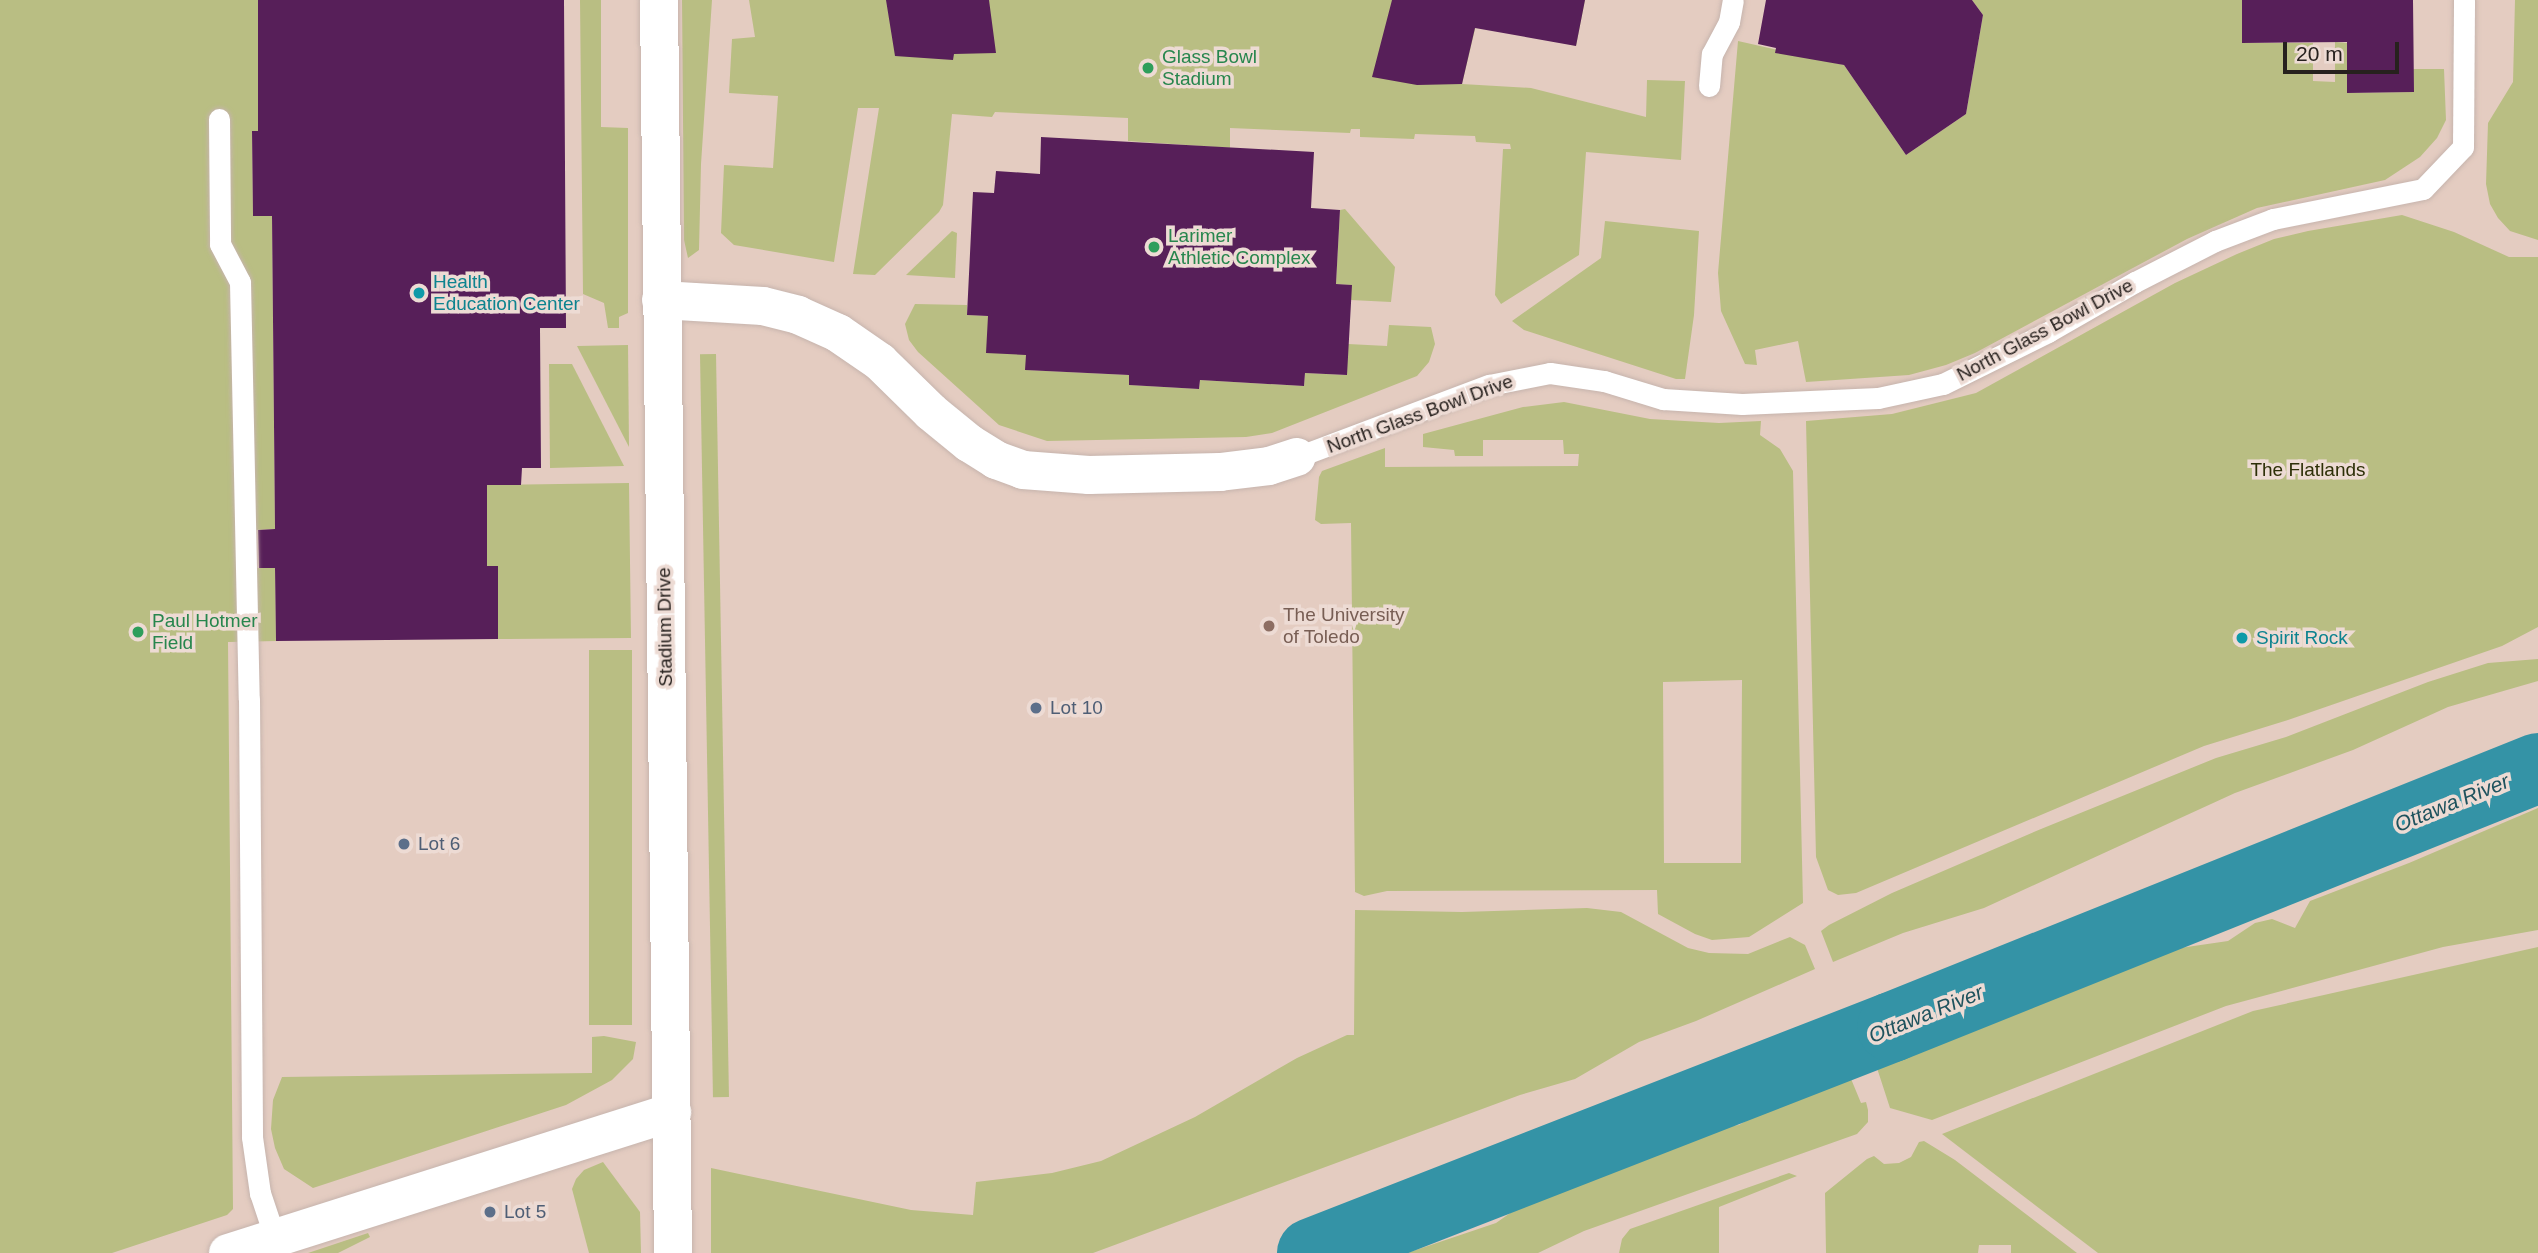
<!DOCTYPE html>
<html>
<head>
<meta charset="utf-8">
<style>
  body { margin:0 }
  #map { position:relative; width:2538px; height:1253px; overflow:hidden; background:#eddbd4; font-family:Arial,sans-serif }
  div>[style] { position:absolute }
  [style*='--x'] { left:calc(var(--x)*1px); top:calc(var(--y)*1px); width:calc(var(--w)*1px); rotate:calc(var(--a)*1deg) }
  .built>* { inset:0; background:#e4ccc1; transform-origin:0 0 }
  .green>* { inset:0; background:#b9be83; transform-origin:0 0 }
  .river>* { height:70px; margin:-35px; padding:0 35px; transform-origin:35px; border-radius:35px; background:#3493a6 }
  .building>* { inset:0; background:#571f59 }
  .roads { filter:drop-shadow(0 0 2px #c6b4ad) drop-shadow(0 0 2px #c6b4ad) }
  .lane>* { height:21px; margin:-10.5px; padding:0 10.5px; transform-origin:10.5px; border-radius:10.5px; background:#fff }
  .street>* { height:38px; margin:-19px; padding:0 19px; transform-origin:19px; border-radius:19px; background:#fff }
  .dots>* { width:19px; height:19px; translate:-50% -50%; box-sizing:border-box; border:4px solid #eddbd4; border-radius:50% }
  span { translate:-50% -50%; white-space:nowrap; text-align:center; line-height:1.15; -webkit-text-stroke:7px #eddbd4; paint-order:stroke }
  .leisure-label { font-size:19px; color:#27864d }
  .left { translate:0 -50%; text-align:left }
  .culture-label { font-size:19px; color:#0d838f }
  .street-label { font-size:19px; color:#27211e }
  .park-label { font-size:19px; color:#2d2f07 }
  .education-label { font-size:19px; color:#785e54 }
  .service-label { font-size:19px; color:#4e5e75 }
  .water-label { font-size:21px; color:#1e525d; font-style:italic }
  .scale { position:absolute; left:2283px; top:42px; width:116px; height:32px; box-sizing:border-box; border:4px solid #27211e; border-top:0; padding-left:9px; font-size:21px; line-height:24px; white-space:nowrap; color:#27211e; -webkit-text-stroke:5px #eddbd4; paint-order:stroke }
</style>
</head>
<body>
<div id="map">
  <div class="built">
    <i style="left:0;top:0;width:2538px;height:1253px"></i>
  </div>
  <div class="green">
    <i style="clip-path:polygon(0 0,258px 0,258px 131px,252px 132px,253px 215px,272px 216px,275px 529px,254px 530px,255px 568px,275px 568px,276px 641px,228px 642px,233px 1209px,227px 1215px,112px 1253px,0 1253px)"></i>
    <i style="clip-path:polygon(580px 0,601px 0,601px 127px,628px 128px,628px 313px,619px 317px,619px 328px,608px 328px,604px 303px,583px 294px)"></i>
    <i style="clip-path:polygon(682px 0,712px 0,701px 164px,699px 250px,688px 258px,684px 240px)"></i>
    <i style="clip-path:polygon(749px 0,1585px 0,1576px 46px,1477px 21px,1462px 84px,1531px 88px,1646px 117px,1647px 80px,1685px 81px,1681px 160px,1586px 152px,1579px 255px,1501px 304px,1495px 295px,1503px 149px,1511px 149px,1510px 144px,1476px 142px,1475px 136px,1415px 134px,1414px 139px,1360px 137px,1360px 129px,1351px 129px,1350px 133px,1230px 128px,1230px 148px,1128px 141px,1128px 118px,995px 112px,992px 117px,952px 114px,943px 205px,939px 212px,875px 275px,853px 274px,879px 108px,858px 108px,834px 262px,734px 245px,721px 233px,724px 165px,773px 168px,778px 96px,729px 93px,732px 39px,755px 37px)"></i>
    <i style="clip-path:polygon(1972px 0,2242px 0,2242px 43px,2313px 43px,2313px 81px,2335px 82px,2335px 42px,2347px 43px,2348px 93px,2414px 92px,2413px 69px,2444px 69px,2446px 120px,2437px 138px,2420px 157px,2385px 180px,2257px 208px,2187px 239px,1975px 353px,1946px 365px,1909px 375px,1806px 382px,1798px 341px,1755px 350px,1757px 365px,1745px 364px,1721px 311px,1718px 273px,1738px 41px,1844px 65px,1906px 155px,1966px 114px,1983px 15px)"></i>
    <i style="clip-path:polygon(2515px 0,2538px 0,2538px 240px,2510px 231px,2498px 218px,2490px 204px,2486px 184px,2488px 123px,2513px 82px)"></i>
    <i style="clip-path:polygon(1345px 209px,1395px 267px,1391px 302px,1351px 300px,1351px 285px,1336px 284px,1340px 210px)"></i>
    <i style="clip-path:polygon(2402px 215px,2454px 232px,2509px 257px,2538px 257px,2538px 627px,2502px 646px,2288px 720px,2204px 746px,1856px 893px,1838px 895px,1828px 890px,1816px 857px,1806px 421px,1892px 414px,1976px 393px,2175px 283px,2237px 254px,2274px 239px,2308px 231px)"></i>
    <i style="clip-path:polygon(1605px 221px,1699px 231px,1694px 315px,1685px 379px,1676px 379px,1524px 330px,1512px 321px,1601px 258px)"></i>
    <i style="clip-path:polygon(952px 231px,957px 233px,955px 278px,906px 275px)"></i>
    <i style="clip-path:polygon(915px 304px,967px 305px,967px 315px,988px 316px,1026px 355px,1026px 370px,1129px 375px,1129px 385px,1199px 389px,1200px 380px,1304px 386px,1305px 373px,1346px 375px,1348px 344px,1387px 346px,1389px 325px,1431px 327px,1435px 344px,1429px 362px,1417px 376px,1272px 433px,1246px 437px,1047px 441px,999px 425px,918px 352px,909px 340px,905px 324px)"></i>
    <i style="clip-path:polygon(628px 345px,629px 447px,577px 346px)"></i>
    <i style="left:716px;top:354px;width:743px;height:16px;rotate:89deg"></i>
    <i style="clip-path:polygon(549px 364px,572px 364px,624px 466px,550px 468px)"></i>
    <i style="clip-path:polygon(evenodd,1564px 402px,1650px 419px,1719px 423px,1761px 421px,1760px 435px,1780px 449px,1793px 471px,1803px 903px,1749px 937px,1712px 940px,1695px 934px,1658px 914px,1657px 890px,1387px 891px,1364px 896px,1355px 892px,1351px 523px,1321px 524px,1315px 520px,1319px 477px,1322px 471px,1385px 448px,1385px 467px,1578px 466px,1579px 454px,1564px 454px,1563px 440px,1483px 440px,1483px 456px,1455px 456px,1454px 450px,1423px 447px,1423px 434px,1523px 407px,1564px 402px,1742px 680px,1741px 863px,1664px 863px,1663px 682px,1742px 680px)"></i>
    <i style="clip-path:polygon(629px 483px,631px 638px,498px 639px,498px 566px,487px 566px,487px 485px)"></i>
    <i style="left:589px;top:650px;width:43px;height:375px"></i>
    <i style="clip-path:polygon(2538px 659px,2538px 681px,2448px 707px,2353px 750px,2235px 793px,1984px 908px,1903px 933px,1833px 962px,1821px 931px,1829px 925px,1892px 893px,2041px 829px,2216px 758px,2286px 737px,2428px 682px,2488px 663px)"></i>
    <i style="clip-path:polygon(2538px 808px,2538px 930px,2443px 947px,2226px 1006px,1932px 1120px,1890px 1108px,1876px 1065px,1924px 1050px,1958px 1031px,1980px 1008px,2031px 989px,2045px 996px,2180px 948px,2228px 941px,2255px 923px,2272px 919px,2295px 928px,2310px 901px,2409px 863px)"></i>
    <i style="clip-path:polygon(1587px 908px,1621px 912px,1688px 948px,1709px 953px,1748px 954px,1790px 937px,1805px 945px,1815px 969px,1696px 1021px,1639px 1042px,1575px 1079px,1520px 1095px,1093px 1253px,711px 1253px,711px 1168px,911px 1210px,973px 1215px,976px 1182px,1052px 1173px,1101px 1161px,1195px 1117px,1297px 1058px,1347px 1035px,1354px 1035px,1355px 910px,1462px 912px)"></i>
    <i style="clip-path:polygon(2538px 947px,2538px 1253px,2098px 1253px,1942px 1134px,2253px 1011px)"></i>
    <i style="clip-path:polygon(604px 1036px,636px 1042px,633px 1059px,612px 1080px,566px 1105px,313px 1188px,284px 1169px,275px 1148px,271px 1129px,273px 1100px,282px 1077px,592px 1073px,592px 1037px)"></i>
    <i style="clip-path:polygon(1849px 1074px,1861px 1103px,1866px 1102px,1868px 1110px,1868px 1122px,1857px 1134px,1584px 1231px,1538px 1253px,1407px 1253px,1496px 1223px,1526px 1202px,1632px 1158px,1717px 1128px,1739px 1125px,1773px 1105px,1839px 1081px)"></i>
    <i style="clip-path:polygon(1924px 1141px,1955px 1160px,2077px 1253px,2011px 1253px,2011px 1245px,1979px 1245px,1978px 1253px,1826px 1253px,1825px 1193px,1867px 1159px,1874px 1156px,1884px 1164px,1899px 1163px,1911px 1157px,1919px 1142px)"></i>
    <i style="clip-path:polygon(603px 1162px,640px 1212px,641px 1253px,589px 1253px,572px 1189px,576px 1179px,584px 1170px)"></i>
    <i style="clip-path:polygon(1789px 1173px,1797px 1176px,1719px 1207px,1719px 1253px,1619px 1253px,1622px 1239px,1630px 1229px)"></i>
    <i style="clip-path:polygon(368px 1233px,370px 1237px,338px 1253px,308px 1253px)"></i>
  </div>
  <div class="river">
    <i style="--x:1312;--y:1253;--w:622;--a:-21.29"></i>
    <i style="--x:1892;--y:1027;--w:696;--a:-21.85"></i>
  </div>
  <div class="building">
    <i style="clip-path:polygon(258px 0,564px 0,566px 328px,540px 328px,541px 468px,522px 468px,521px 485px,487px 485px,487px 566px,498px 566px,498px 639px,276px 641px,275px 568px,259px 568px,258px 530px,275px 529px,272px 216px,253px 216px,252px 131px,258px 131px)"></i>
    <i style="clip-path:polygon(886px 0,989px 0,996px 53px,954px 54px,953px 60px,895px 56px)"></i>
    <i style="clip-path:polygon(1392px 0,1585px 0,1576px 46px,1475px 28px,1462px 84px,1417px 85px,1372px 77px)"></i>
    <i style="clip-path:polygon(1766px 0,1972px 0,1983px 15px,1966px 114px,1906px 155px,1844px 65px,1775px 53px,1776px 48px,1758px 44px)"></i>
    <i style="clip-path:polygon(2242px 0,2413px 0,2414px 92px,2347px 93px,2347px 42px,2242px 43px)"></i>
    <i style="clip-path:polygon(1041px 137px,1314px 152px,1311px 208px,1340px 210px,1336px 284px,1352px 285px,1347px 375px,1305px 373px,1304px 386px,1200px 380px,1199px 389px,1129px 385px,1129px 375px,1025px 370px,1026px 355px,986px 353px,988px 316px,967px 315px,973px 192px,994px 193px,996px 171px,1040px 174px)"></i>
  </div>
  <div class="roads">
    <div class="lane">
      <i style="--x:1709;--y:86;--w:32;--a:-85"></i>
      <i style="--x:1712;--y:54;--w:36;--a:-62"></i>
      <i style="--x:1729;--y:22;--w:22;--a:-80"></i>
      <i style="--x:219;--y:119;--w:125;--a:89.5"></i>
      <i style="--x:220;--y:244;--w:43;--a:62.2"></i>
      <i style="--x:240;--y:282;--w:417;--a:88.8"></i>
      <i style="--x:249;--y:699;--w:438;--a:89.6"></i>
      <i style="--x:252;--y:1137;--w:57;--a:81.9"></i>
      <i style="--x:260;--y:1193;--w:47;--a:71.6"></i>
      <i style="--x:1297;--y:457;--w:205;--a:-20.6"></i>
      <i style="--x:1489;--y:385;--w:62;--a:-11.1"></i>
      <i style="--x:1550;--y:373;--w:55;--a:8.4"></i>
      <i style="--x:1604;--y:381;--w:62;--a:17"></i>
      <i style="--x:1663;--y:399;--w:79;--a:3.6"></i>
      <i style="--x:1742;--y:404;--w:136;--a:-2.5"></i>
      <i style="--x:1878;--y:398;--w:66;--a:-12.2"></i>
      <i style="--x:1943;--y:384;--w:117;--a:-26.3"></i>
      <i style="--x:2048;--y:332;--w:100;--a:-29.9"></i>
      <i style="--x:2135;--y:282;--w:90;--a:-27.1"></i>
      <i style="--x:2215;--y:241;--w:62;--a:-20.8"></i>
      <i style="--x:2273;--y:219;--w:153;--a:-11.3"></i>
      <i style="--x:2423;--y:189;--w:58;--a:-46.4"></i>
      <i style="--x:2463;--y:147;--w:147;--a:-89.6"></i>
    </div>
    <div class="street">
      <i style="--x:659;--y:0;--w:1253;--a:89.36"></i>
      <i style="--x:661;--y:300;--w:102;--a:3.4"></i>
      <i style="--x:763;--y:306;--w:36;--a:14"></i>
      <i style="--x:798;--y:315;--w:44;--a:24.2"></i>
      <i style="--x:838;--y:333;--w:51;--a:34.6"></i>
      <i style="--x:880;--y:362;--w:71;--a:44.4"></i>
      <i style="--x:931;--y:412;--w:49;--a:39.2"></i>
      <i style="--x:969;--y:443;--w:32;--a:32"></i>
      <i style="--x:996;--y:460;--w:29;--a:20"></i>
      <i style="--x:1023;--y:470;--w:66;--a:4.3"></i>
      <i style="--x:1089;--y:475;--w:131;--a:-1.3"></i>
      <i style="--x:1220;--y:472;--w:49;--a:-7"></i>
      <i style="--x:1269;--y:466;--w:29;--a:-18"></i>
      <i style="--x:228;--y:1253;--w:466;--a:-17.6"></i>
    </div>
  </div>
  <div class="dots">
    <i style="left:1148px;top:68px;background:#2e9e5b"></i>
    <i style="left:1154px;top:247px;background:#2e9e5b"></i>
    <i style="left:419px;top:293px;background:#0f9aa8"></i>
    <i style="left:1269px;top:626px;background:#8d6e63"></i>
    <i style="left:138px;top:632px;background:#2e9e5b"></i>
    <i style="left:2242px;top:638px;background:#0f9aa8"></i>
    <i style="left:1036px;top:708px;background:#5c6f8a"></i>
    <i style="left:404px;top:844px;background:#5c6f8a"></i>
    <i style="left:490px;top:1212px;background:#5c6f8a"></i>
  </div>
  <div class="leisure-label">
    <span class="left" style="left:1162px;top:68px">Glass Bowl<br>Stadium</span>
    <span class="left" style="left:1168px;top:247px">Larimer<br>Athletic Complex</span>
    <span class="left" style="left:152px;top:632px">Paul Hotmer<br>Field</span>
  </div>
  <div class="culture-label">
    <span class="left" style="left:433px;top:293px">Health<br>Education Center</span>
    <span class="left" style="left:2256px;top:638px">Spirit Rock</span>
  </div>
  <div class="street-label">
    <span style="left:2045px;top:330px;rotate:-28deg">North Glass Bowl Drive</span>
    <span style="left:1420px;top:414px;rotate:-20deg">North Glass Bowl Drive</span>
    <span style="left:665px;top:627px;rotate:-91deg">Stadium Drive</span>
  </div>
  <div class="park-label">
    <span style="left:2308px;top:470px">The Flatlands</span>
  </div>
  <div class="education-label">
    <span class="left" style="left:1283px;top:626px">The University<br>of Toledo</span>
  </div>
  <div class="service-label">
    <span class="left" style="left:1050px;top:708px">Lot 10</span>
    <span class="left" style="left:418px;top:844px">Lot 6</span>
    <span class="left" style="left:504px;top:1212px">Lot 5</span>
  </div>
  <div class="water-label">
    <span style="left:2452px;top:803px;rotate:-22deg">Ottawa River</span>
    <span style="left:1926px;top:1014px;rotate:-22deg">Ottawa River</span>
  </div>
  <div class="scale">20 m</div>
</div>
</body>
</html>
